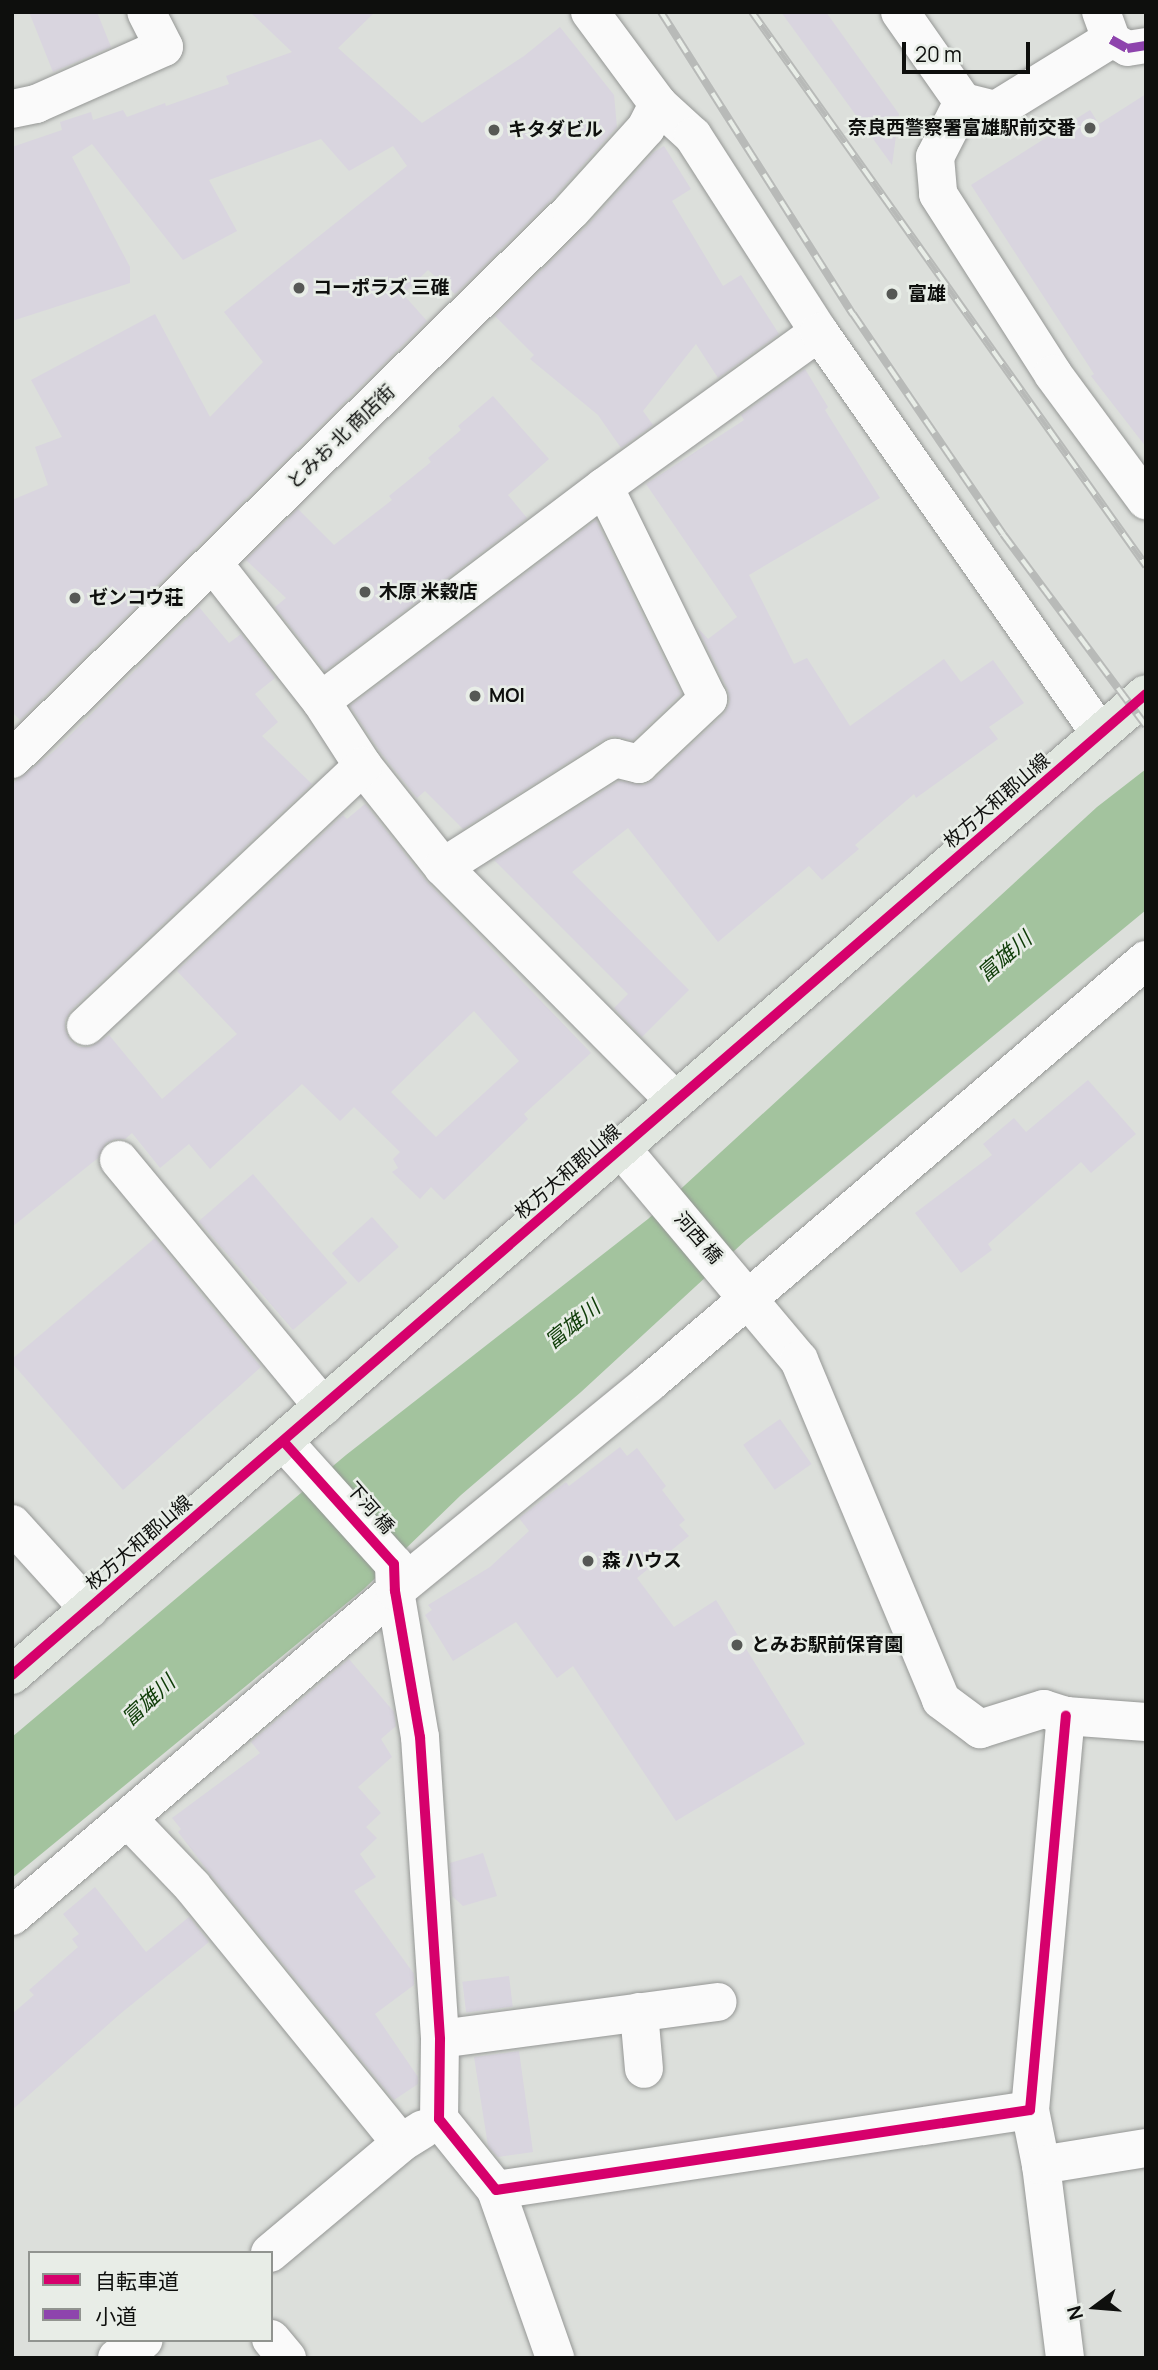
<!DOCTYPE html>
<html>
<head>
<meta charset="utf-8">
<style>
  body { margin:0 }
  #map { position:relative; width:1158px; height:2370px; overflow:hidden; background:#dcdfdb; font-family:Manrope,"Noto Sans JP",sans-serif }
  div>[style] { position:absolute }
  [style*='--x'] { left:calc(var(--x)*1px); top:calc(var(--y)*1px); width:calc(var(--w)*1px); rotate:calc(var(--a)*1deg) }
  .water>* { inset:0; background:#a3c39e }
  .building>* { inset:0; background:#d9d5df; transform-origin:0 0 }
  .roads { filter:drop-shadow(0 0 2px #959795) drop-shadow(0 0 2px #959795) }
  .pedestrian>* { height:35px; margin:-17.5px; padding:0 17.5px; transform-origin:17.5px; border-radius:17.5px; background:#fafafa }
  .minor>* { height:38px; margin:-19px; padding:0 19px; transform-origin:19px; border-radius:19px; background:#fafafa }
  .tertiary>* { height:38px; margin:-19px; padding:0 19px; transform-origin:19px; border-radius:19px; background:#fafafa }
  .primary>* { height:38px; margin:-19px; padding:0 19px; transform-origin:19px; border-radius:19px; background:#e1e7e0 }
  .rail>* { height:8px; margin-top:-4px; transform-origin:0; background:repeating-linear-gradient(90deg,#e8ede7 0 16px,#b8bab8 0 32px); box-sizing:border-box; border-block:2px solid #b8bab8 }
  .quiet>* { height:9px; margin-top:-4.5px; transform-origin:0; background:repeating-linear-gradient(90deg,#8e44ad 0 18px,transparent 0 27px) }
  .cycleway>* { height:10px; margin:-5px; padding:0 5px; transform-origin:5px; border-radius:5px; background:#d6006c }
  .dots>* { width:19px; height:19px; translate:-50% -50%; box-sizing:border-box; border:4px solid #e8ede7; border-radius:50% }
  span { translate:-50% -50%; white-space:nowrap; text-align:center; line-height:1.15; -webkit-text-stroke:5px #e8ede7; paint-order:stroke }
  .poi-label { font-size:19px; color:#0e0f0d; font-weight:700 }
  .right { translate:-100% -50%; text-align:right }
  .left { translate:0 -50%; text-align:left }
  .street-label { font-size:19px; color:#0e0f0d }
  .water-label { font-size:21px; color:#0e3c07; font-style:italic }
  .frame { position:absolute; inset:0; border:14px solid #0e0f0d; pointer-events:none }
  .legend { position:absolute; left:28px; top:2251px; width:245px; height:91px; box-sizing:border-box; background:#e8ede7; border:2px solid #919490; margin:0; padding:9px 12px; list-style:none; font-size:21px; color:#0e0f0d }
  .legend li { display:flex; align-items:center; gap:14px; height:35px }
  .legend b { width:35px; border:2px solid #919490 }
  .north { position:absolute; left:1060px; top:2272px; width:70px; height:70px; -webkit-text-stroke:5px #e8ede7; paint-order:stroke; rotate:254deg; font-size:19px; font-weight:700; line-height:28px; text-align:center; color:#0e0f0d }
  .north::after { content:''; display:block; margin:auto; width:24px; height:32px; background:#0e0f0d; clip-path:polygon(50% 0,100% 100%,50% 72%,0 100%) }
  .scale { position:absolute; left:902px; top:42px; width:128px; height:32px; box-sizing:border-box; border:4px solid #0e0f0d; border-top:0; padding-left:9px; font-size:21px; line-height:24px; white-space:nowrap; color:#0e0f0d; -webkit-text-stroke:5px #e8ede7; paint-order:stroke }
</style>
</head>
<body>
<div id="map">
  <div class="water">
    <i style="clip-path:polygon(1146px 769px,1146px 910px,746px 1240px,581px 1392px,461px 1495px,364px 1589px,12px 1878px,12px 1737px,346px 1455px,648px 1219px,1097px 807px)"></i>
  </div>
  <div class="building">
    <i style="clip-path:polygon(29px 12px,97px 12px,111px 47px,53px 72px)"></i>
    <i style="clip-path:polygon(250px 12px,375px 12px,338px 48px,422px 123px,524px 56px,560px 27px,614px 95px,617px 127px,555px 196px,455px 294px,428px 270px,403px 294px,427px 321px,20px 720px,12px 712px,12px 500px,48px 485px,35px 447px,62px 437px,31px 380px,155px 314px,210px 417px,263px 362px,224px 312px,407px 166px,393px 146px,349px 171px,321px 139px,209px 180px,237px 231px,183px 260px,92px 144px,72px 157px,130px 267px,130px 283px,12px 321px,12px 147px,62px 130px,60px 122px,91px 112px,93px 120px,123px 110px,127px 117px,165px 103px,166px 106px,229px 84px,226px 76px,292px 52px)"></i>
    <i style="clip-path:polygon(781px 12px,826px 12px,899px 114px,892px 165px)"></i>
    <i style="clip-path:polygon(1146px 94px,1146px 447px,1091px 376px,1094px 374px,971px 185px,1090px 110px,1099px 124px)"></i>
    <i style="clip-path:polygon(664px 146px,691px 189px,672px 201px,723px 286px,741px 275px,779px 334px,718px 378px,696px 344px,643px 411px,653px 425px,621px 448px,598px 415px,530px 359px,534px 355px,495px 316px,586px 227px,654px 152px)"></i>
    <i style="clip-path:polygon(805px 369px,828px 407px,825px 410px,880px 498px,749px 575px,794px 664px,807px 658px,850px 726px,944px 659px,961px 682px,993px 660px,1024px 703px,989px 727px,998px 739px,916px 798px,914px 794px,855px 845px,859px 849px,822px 880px,809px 866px,718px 942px,628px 828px,572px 872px,689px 990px,642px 1037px,614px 1008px,628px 994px,494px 860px,619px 781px,644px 785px,653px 780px,724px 714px,730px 702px,728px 690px,697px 627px,708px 639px,737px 617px,646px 484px,744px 420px,741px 415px)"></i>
    <i style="clip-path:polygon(493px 396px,549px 459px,508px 495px,527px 518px,325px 671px,275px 607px,286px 598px,246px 560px,298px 509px,334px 545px,392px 500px,389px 496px,431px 462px,428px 458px,461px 430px,458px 426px)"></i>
    <i style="clip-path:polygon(596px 520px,681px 694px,633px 740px,612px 736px,603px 740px,463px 829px,425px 791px,417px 798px,381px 753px,350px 706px)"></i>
    <i style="clip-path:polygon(evenodd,199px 607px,229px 643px,241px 634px,275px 678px,255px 694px,278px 722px,262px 736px,312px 784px,71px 1010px,65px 1020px,65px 1030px,70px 1040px,79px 1047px,90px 1047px,109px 1035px,162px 1099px,237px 1034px,177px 971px,343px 815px,347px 819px,365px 804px,427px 882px,591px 1053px,524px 1114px,528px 1119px,444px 1200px,431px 1187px,420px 1199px,392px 1172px,398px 1168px,393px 1159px,400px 1152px,354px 1107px,340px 1121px,302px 1084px,210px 1169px,189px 1144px,160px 1168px,132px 1133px,125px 1139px,115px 1139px,106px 1143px,98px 1158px,12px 1227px,12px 784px,53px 752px,199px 607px,474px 1011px,519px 1061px,436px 1137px,391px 1092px,474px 1011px)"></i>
    <i style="clip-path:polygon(1088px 1080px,1136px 1134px,1091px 1173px,1081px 1162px,988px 1244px,992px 1250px,961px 1273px,915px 1213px,992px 1155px,983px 1144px,1014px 1118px,1026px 1132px)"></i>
    <i style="left:253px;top:1174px;width:144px;height:72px;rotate:49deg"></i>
    <i style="left:372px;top:1217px;width:40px;height:54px;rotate:48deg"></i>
    <i style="clip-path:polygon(155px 1238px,261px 1367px,123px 1490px,12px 1363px,12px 1359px)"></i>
    <i style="left:780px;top:1419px;width:55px;height:45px;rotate:55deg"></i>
    <i style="clip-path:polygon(620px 1447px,627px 1456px,637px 1448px,666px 1486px,662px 1490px,685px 1520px,679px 1525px,689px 1536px,637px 1578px,674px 1627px,716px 1600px,805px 1744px,676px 1821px,573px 1666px,557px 1678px,516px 1622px,453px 1661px,425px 1615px,432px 1610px,428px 1605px,490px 1567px,529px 1531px,519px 1518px,566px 1482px,569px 1486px)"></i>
    <i style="clip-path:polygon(349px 1659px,394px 1712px,396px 1726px,381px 1739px,392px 1757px,358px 1787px,381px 1813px,366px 1827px,377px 1838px,360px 1854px,376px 1877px,354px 1891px,414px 1974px,414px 1985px,375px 2014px,418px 2077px,418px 2084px,394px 2100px,211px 1875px,178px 1832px,181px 1829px,172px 1818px,260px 1753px,251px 1742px)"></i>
    <i style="clip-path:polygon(483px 1853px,497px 1896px,463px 1906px,452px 1896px,450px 1863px)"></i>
    <i style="clip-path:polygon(95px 1887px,146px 1952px,189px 1917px,209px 1942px,120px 2014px,12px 2110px,12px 2014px,34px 1995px,29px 1990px,78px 1947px,72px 1939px,79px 1934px,63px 1914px)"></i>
    <i style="left:509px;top:1976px;width:31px;height:47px;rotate:83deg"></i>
    <i style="clip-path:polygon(519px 2051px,533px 2152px,498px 2157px,488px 2146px,474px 2057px)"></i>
  </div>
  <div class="roads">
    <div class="pedestrian">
      <i style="--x:1111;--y:39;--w:18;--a:29"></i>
      <i style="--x:1127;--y:48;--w:19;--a:-9"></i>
    </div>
    <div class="minor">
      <i style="--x:900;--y:12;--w:110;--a:55"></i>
      <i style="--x:963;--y:102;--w:34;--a:14"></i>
      <i style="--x:996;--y:110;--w:135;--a:-31.7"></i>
      <i style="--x:1111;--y:39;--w:29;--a:-110"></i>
      <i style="--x:963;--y:102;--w:62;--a:117"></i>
      <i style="--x:935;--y:157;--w:37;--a:85"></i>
      <i style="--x:938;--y:194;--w:214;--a:57.4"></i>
      <i style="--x:1053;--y:374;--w:157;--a:53.6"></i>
      <i style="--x:12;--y:109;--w:25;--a:-12"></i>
      <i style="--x:36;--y:104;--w:140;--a:-24"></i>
      <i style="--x:164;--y:47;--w:39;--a:-117"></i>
      <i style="--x:213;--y:563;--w:175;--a:52"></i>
      <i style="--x:321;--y:701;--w:77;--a:57.1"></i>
      <i style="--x:363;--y:766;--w:129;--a:51.6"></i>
      <i style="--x:443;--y:867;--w:330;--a:45.2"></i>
      <i style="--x:321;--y:701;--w:355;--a:-37.1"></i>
      <i style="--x:604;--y:487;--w:265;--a:-35.8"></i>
      <i style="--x:12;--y:759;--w:783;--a:-44.43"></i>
      <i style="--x:571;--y:211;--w:112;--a:-47.9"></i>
      <i style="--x:646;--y:128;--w:27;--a:-63"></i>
      <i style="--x:443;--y:867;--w:204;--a:-32.4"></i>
      <i style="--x:615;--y:758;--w:25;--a:14"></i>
      <i style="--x:639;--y:764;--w:95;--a:-43.3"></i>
      <i style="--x:708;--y:699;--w:236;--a:-116.1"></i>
      <i style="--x:86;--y:1026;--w:380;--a:-43.2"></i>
      <i style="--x:621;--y:1148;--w:277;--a:50"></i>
      <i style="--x:799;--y:1360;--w:368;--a:67.3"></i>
      <i style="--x:941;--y:1700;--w:49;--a:36.6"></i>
      <i style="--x:980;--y:1729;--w:67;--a:-17.4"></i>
      <i style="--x:1044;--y:1709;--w:23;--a:18"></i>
      <i style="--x:1066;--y:1716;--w:80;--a:4.3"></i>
      <i style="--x:119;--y:1160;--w:320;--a:50.4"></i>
      <i style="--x:284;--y:1442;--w:164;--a:48"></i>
      <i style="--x:394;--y:1564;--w:27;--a:88"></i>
      <i style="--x:395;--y:1591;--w:148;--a:80.3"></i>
      <i style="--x:420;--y:1737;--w:303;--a:86.2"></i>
      <i style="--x:440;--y:2039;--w:80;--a:90.7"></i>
      <i style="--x:439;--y:2119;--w:91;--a:51.2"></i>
      <i style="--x:496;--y:2190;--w:540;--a:-8.52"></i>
      <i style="--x:1030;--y:2110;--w:396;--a:-84.8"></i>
      <i style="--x:12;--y:1524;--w:115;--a:47.8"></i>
      <i style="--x:128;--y:1819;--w:93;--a:46.3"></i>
      <i style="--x:192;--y:1886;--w:331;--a:50.9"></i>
      <i style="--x:12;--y:1916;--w:502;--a:-40.32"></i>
      <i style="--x:395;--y:1591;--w:328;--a:-39.3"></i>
      <i style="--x:649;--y:1383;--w:653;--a:-40.4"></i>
      <i style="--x:639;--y:2012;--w:57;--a:85"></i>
      <i style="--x:440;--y:2039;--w:280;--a:-7.6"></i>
      <i style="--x:1030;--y:2110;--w:56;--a:78.7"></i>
      <i style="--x:1041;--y:2165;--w:194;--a:82.9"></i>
      <i style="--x:1041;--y:2165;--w:106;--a:-9.2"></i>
      <i style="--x:496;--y:2190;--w:178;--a:70.6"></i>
      <i style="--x:270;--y:2253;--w:171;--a:-40"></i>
      <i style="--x:401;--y:2143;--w:26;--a:-32"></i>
      <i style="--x:271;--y:2339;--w:25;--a:50"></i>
      <i style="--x:117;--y:2358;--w:32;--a:-34"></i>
    </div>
    <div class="tertiary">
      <i style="--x:590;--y:12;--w:114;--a:53.5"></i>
      <i style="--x:658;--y:104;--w:47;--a:42.4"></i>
      <i style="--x:693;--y:136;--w:233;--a:57.3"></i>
      <i style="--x:819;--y:332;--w:490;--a:55"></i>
    </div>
    <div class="primary">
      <i style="--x:12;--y:1675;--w:1499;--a:-40.86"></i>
    </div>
  </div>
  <div class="rail">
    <i style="--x:661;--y:12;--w:358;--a:57.6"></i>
    <i style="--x:853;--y:314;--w:266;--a:55.7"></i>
    <i style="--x:1003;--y:534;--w:239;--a:53.3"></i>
    <i style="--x:752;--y:12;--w:680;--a:54.58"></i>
  </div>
  <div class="quiet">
    <i style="--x:1111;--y:39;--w:18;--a:29"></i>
    <i style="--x:1127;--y:48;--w:19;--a:-9"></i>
  </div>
  <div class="cycleway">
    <i style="--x:284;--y:1442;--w:164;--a:48"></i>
    <i style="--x:394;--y:1564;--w:27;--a:88"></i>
    <i style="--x:395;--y:1591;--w:148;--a:80.3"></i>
    <i style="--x:420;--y:1737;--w:303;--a:86.2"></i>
    <i style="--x:440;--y:2039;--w:80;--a:90.7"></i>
    <i style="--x:439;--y:2119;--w:91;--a:51.2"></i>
    <i style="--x:496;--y:2190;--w:540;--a:-8.52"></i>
    <i style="--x:1030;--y:2110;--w:396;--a:-84.8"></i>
    <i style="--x:12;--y:1675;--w:1499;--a:-40.86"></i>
  </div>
  <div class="dots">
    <i style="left:1090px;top:128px;background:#565855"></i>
    <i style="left:494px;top:130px;background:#565855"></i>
    <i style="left:299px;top:288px;background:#565855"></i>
    <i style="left:892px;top:294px;background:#565855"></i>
    <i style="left:365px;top:592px;background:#565855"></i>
    <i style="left:75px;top:598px;background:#565855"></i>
    <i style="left:475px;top:696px;background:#565855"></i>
    <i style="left:588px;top:1561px;background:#565855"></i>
    <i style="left:737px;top:1645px;background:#565855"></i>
  </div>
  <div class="poi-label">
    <span class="right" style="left:1076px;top:128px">奈良西警察署富雄駅前交番</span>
    <span class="left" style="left:508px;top:130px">キタダビル</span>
    <span class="left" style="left:313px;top:288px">コーポラズ 三碓</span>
    <span class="left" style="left:908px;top:294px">富雄</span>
    <span class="left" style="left:379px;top:592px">木原 米穀店</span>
    <span class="left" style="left:89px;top:598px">ゼンコウ荘</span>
    <span class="left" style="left:489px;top:696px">MOI</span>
    <span class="left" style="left:602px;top:1561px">森 ハウス</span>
    <span class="left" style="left:751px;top:1645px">とみお駅前保育園</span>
  </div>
  <div class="street-label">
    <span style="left:341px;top:437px;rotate:-44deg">とみお 北 商店街</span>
    <span style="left:997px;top:801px;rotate:-41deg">枚方大和郡山線</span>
    <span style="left:568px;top:1172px;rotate:-41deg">枚方大和郡山線</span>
    <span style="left:698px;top:1238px;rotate:49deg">河西 橋</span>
    <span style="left:370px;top:1508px;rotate:49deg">下河 橋</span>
    <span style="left:139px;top:1543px;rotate:-41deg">枚方大和郡山線</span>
  </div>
  <div class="water-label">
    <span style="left:1004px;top:956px;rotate:-41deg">富雄川</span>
    <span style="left:572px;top:1324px;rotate:-39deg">富雄川</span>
    <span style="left:148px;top:1700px;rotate:-43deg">富雄川</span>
  </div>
  <div class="frame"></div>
  <ul class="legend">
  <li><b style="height:9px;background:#d6006c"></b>自転車道</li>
  <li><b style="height:9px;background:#8e44ad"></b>小道</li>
  </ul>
  <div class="north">N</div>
  <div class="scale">20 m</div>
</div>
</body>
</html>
